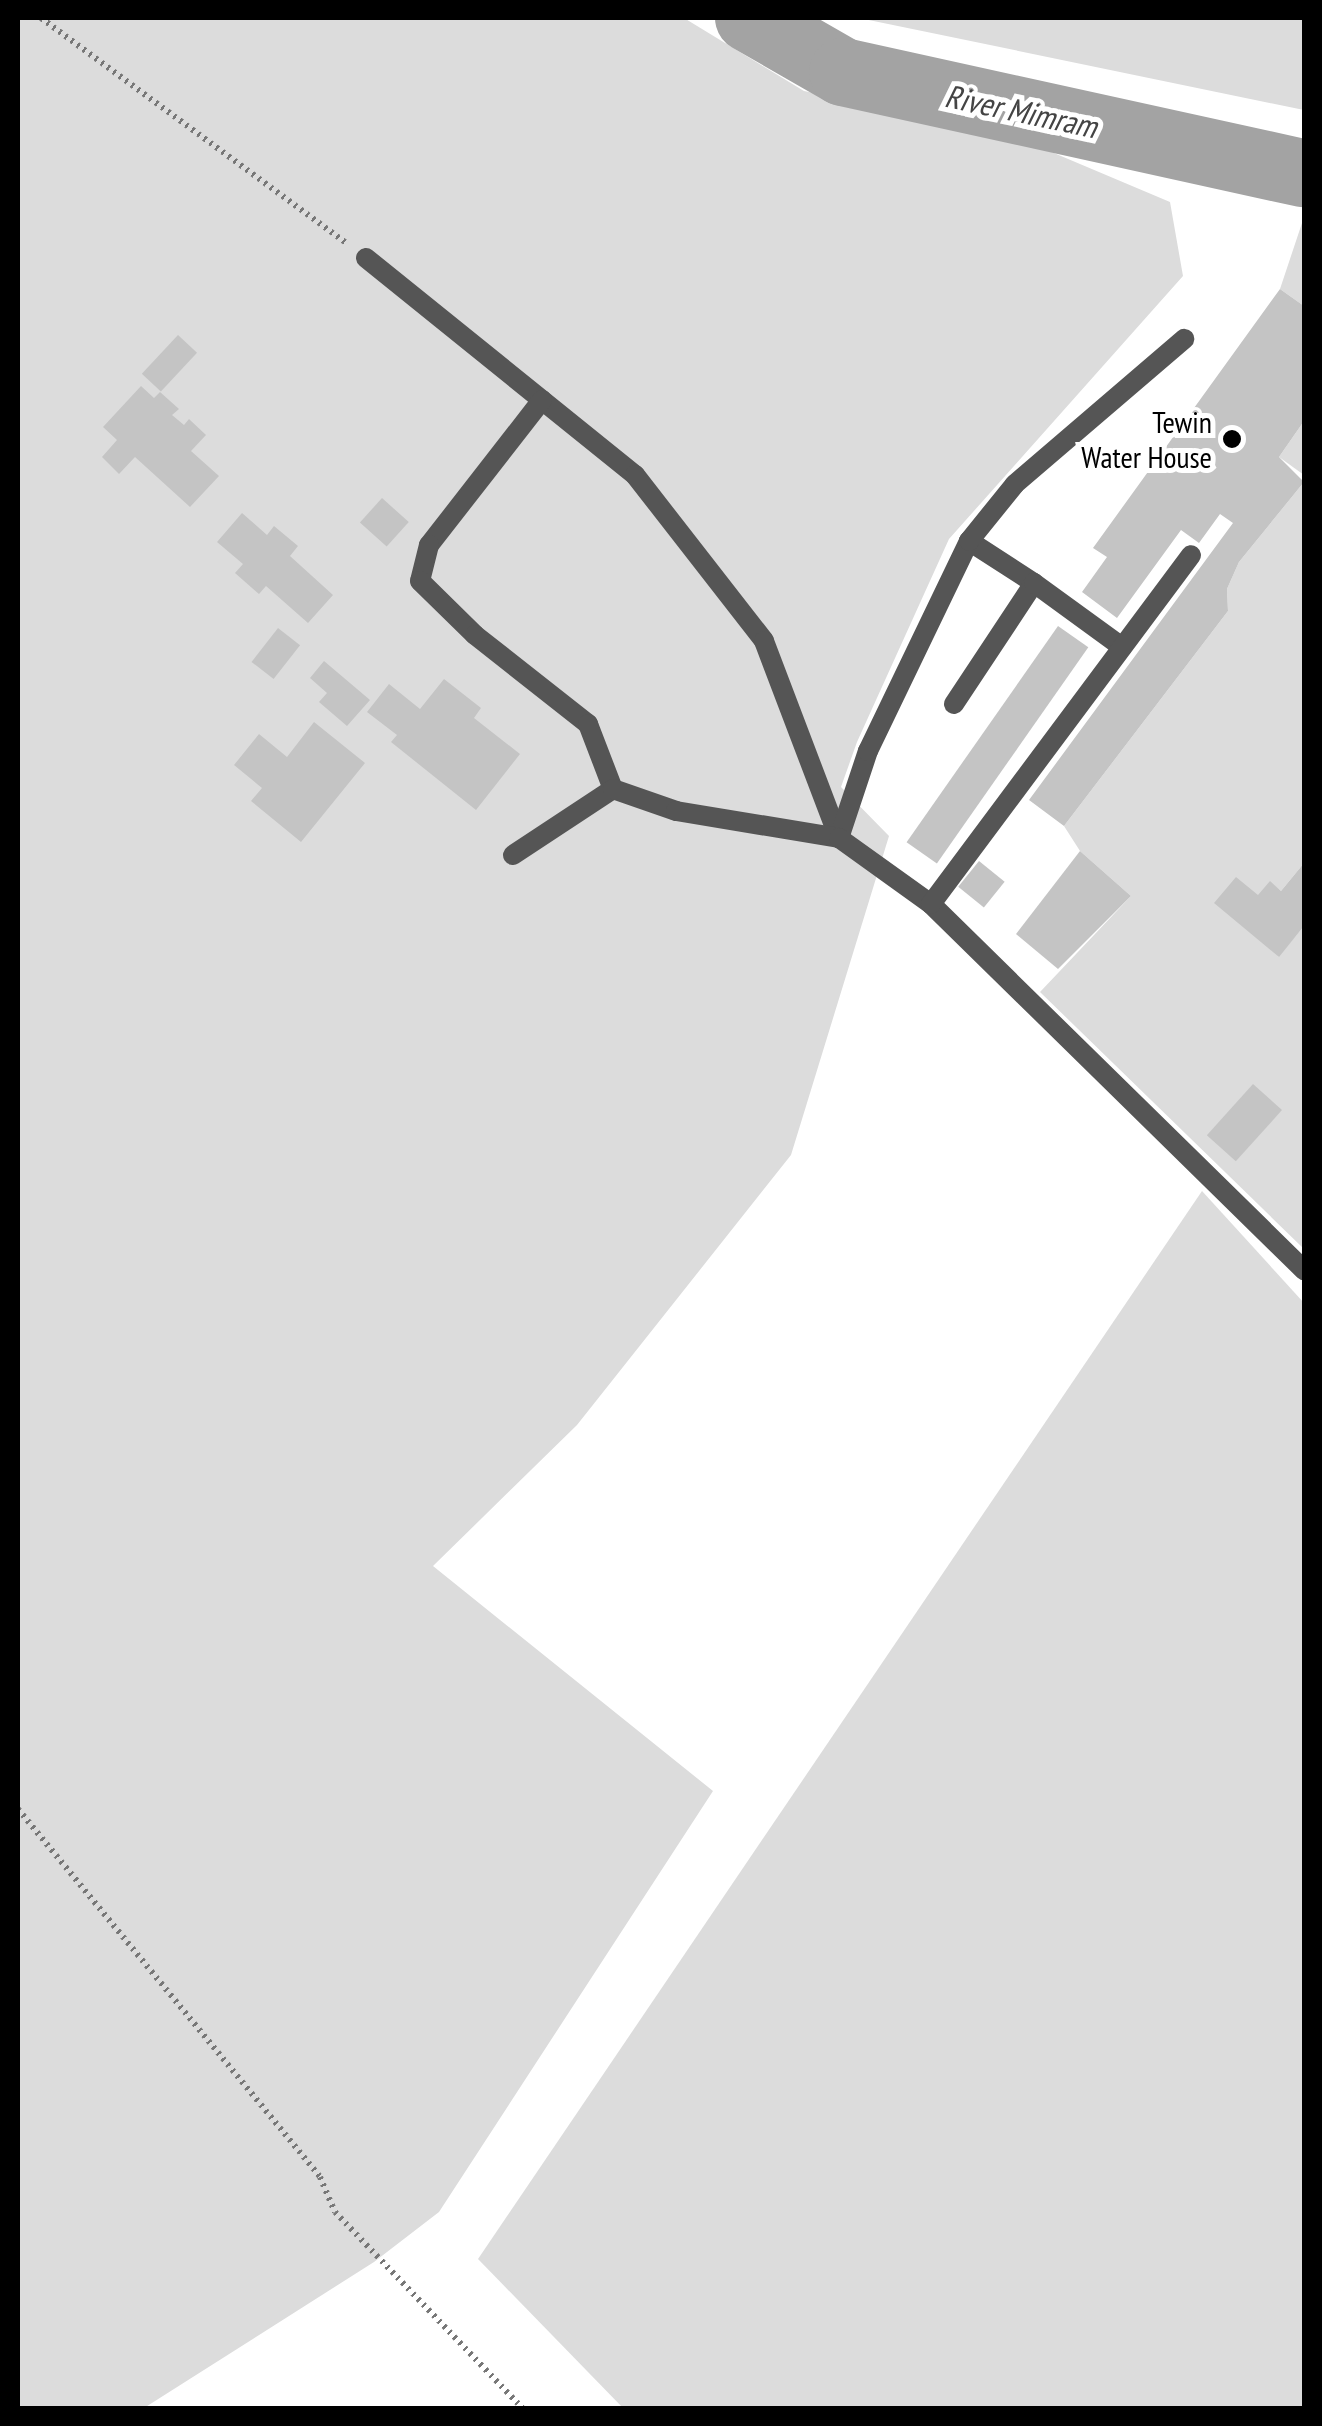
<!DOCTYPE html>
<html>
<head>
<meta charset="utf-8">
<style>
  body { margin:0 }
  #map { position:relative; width:1322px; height:2426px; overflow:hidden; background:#fff; font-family:"PT Sans Narrow",sans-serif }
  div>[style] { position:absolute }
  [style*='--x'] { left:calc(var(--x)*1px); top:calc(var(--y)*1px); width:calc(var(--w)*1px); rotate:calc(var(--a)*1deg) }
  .green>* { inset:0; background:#dcdcdc }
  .river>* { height:68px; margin:-34px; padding:0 34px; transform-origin:34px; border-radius:34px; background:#a3a3a3 }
  .building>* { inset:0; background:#c4c4c4; transform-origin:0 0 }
  .path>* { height:6px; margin-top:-3px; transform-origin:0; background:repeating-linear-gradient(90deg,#777 0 2.5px,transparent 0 7.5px) }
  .lane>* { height:20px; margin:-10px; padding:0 10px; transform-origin:10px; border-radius:10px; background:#555 }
  .dots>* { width:28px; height:28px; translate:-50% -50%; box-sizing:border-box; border:5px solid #fff; border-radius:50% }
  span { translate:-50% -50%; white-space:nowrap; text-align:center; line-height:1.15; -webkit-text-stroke:10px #fff; paint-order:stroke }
  .poi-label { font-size:30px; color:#000 }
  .right { translate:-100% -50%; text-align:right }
  .water-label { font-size:32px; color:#444; font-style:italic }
  .frame { position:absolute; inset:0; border:20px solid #000; pointer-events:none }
</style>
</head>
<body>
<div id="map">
  <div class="green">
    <i style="clip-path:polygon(18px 18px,684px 18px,804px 91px,1002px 131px,1170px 202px,1183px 276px,949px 539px,857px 742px,841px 787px,889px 836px,791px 1155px,577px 1425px,433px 1566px,713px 1791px,439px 2212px,374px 2262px,144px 2408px,18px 2408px)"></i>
    <i style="clip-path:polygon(859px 18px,1304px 18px,1304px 110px)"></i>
    <i style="clip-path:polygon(1304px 217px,1304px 306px,1280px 289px)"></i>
    <i style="clip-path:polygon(1304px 421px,1304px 475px,1279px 457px)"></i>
    <i style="clip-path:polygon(1304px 482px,1304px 863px,1281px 891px,1270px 882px,1278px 957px,1304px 926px,1304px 1249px,1040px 992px,1131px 896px,1080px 851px,1064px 826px,1228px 611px,1227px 589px,1239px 562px)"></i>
    <i style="clip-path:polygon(1202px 1191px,1304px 1303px,1304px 2408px,623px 2408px,478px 2259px)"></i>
  </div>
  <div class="river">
    <i style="--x:749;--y:18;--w:108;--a:29.9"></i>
    <i style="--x:843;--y:72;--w:472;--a:12.4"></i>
  </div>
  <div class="building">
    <i style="clip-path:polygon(1280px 289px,1304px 306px,1304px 421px,1279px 457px,1304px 482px,1239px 562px,1227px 589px,1228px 611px,1064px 826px,1029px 800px,1233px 523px,1220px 514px,1199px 543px,1181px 530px,1117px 618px,1082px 592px,1107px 557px,1093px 548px)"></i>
    <i style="left:178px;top:335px;width:26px;height:53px;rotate:43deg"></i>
    <i style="clip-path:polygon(141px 386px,154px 398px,160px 392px,179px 409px,172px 415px,184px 425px,189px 419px,206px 435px,191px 451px,219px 476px,190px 507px,135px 457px,119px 474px,102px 457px,117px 440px,103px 427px)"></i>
    <i style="left:382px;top:498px;width:36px;height:33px;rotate:42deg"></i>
    <i style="clip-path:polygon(242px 513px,267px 535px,274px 526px,298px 546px,290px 556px,333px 595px,308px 623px,266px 586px,259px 594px,235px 573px,243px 564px,217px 542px)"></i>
    <i style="left:1058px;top:626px;width:37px;height:264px;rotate:35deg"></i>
    <i style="left:278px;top:628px;width:28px;height:43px;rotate:38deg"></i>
    <i style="clip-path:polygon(324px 661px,370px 700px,347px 726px,319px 702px,327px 693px,310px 678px)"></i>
    <i style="clip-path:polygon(444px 679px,481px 708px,474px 718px,520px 754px,476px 810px,391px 742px,397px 735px,367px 712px,389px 684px,420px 709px)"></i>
    <i style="clip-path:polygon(314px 722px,365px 763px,301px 842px,251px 801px,262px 788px,234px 765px,259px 734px,287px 757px)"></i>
    <i style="clip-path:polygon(1080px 851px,1131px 896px,1058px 969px,1016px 934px)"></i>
    <i style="left:979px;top:861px;width:33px;height:33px;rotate:39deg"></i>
    <i style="clip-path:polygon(1304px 863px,1304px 926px,1279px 957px,1214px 903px,1236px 877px,1258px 895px,1270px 881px,1281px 891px)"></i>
    <i style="left:1253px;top:1084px;width:39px;height:69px;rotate:42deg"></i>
  </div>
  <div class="path">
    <i style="--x:41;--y:18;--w:379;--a:36.4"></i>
    <i style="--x:18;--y:1809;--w:476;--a:50.6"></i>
    <i style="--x:320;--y:2177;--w:38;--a:67"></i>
    <i style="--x:335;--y:2212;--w:271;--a:46.3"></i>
  </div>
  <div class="lane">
    <i style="--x:366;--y:258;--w:346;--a:38.9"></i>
    <i style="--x:635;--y:475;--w:210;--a:52.1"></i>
    <i style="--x:764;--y:641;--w:211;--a:69.2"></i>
    <i style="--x:542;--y:400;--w:184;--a:127.9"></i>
    <i style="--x:429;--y:545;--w:37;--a:104"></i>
    <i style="--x:420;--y:581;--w:77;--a:44.5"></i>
    <i style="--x:475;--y:635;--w:144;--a:38.2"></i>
    <i style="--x:588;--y:724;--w:70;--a:69"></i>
    <i style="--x:969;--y:541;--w:77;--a:32.9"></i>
    <i style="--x:954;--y:704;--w:145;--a:-56.5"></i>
    <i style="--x:1034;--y:583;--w:109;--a:36"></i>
    <i style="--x:839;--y:838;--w:92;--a:-71.6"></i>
    <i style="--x:868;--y:751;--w:233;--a:-64.3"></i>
    <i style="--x:969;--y:541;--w:73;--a:-51.1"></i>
    <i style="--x:1015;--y:484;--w:223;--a:-40.6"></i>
    <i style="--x:513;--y:855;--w:120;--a:-33.4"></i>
    <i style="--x:613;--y:789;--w:67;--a:19.2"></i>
    <i style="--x:676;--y:811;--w:165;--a:9.4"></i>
    <i style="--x:839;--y:838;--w:113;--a:35.7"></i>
    <i style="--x:931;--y:904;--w:523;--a:44.46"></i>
    <i style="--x:931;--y:904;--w:435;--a:-53.3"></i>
  </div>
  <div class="dots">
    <i style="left:1232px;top:439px;background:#000"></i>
  </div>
  <div class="poi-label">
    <span class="right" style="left:1212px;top:439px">Tewin<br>Water House</span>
  </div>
  <div class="water-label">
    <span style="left:1021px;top:111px;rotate:12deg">River Mimram</span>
  </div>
  <div class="frame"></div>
</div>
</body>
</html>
